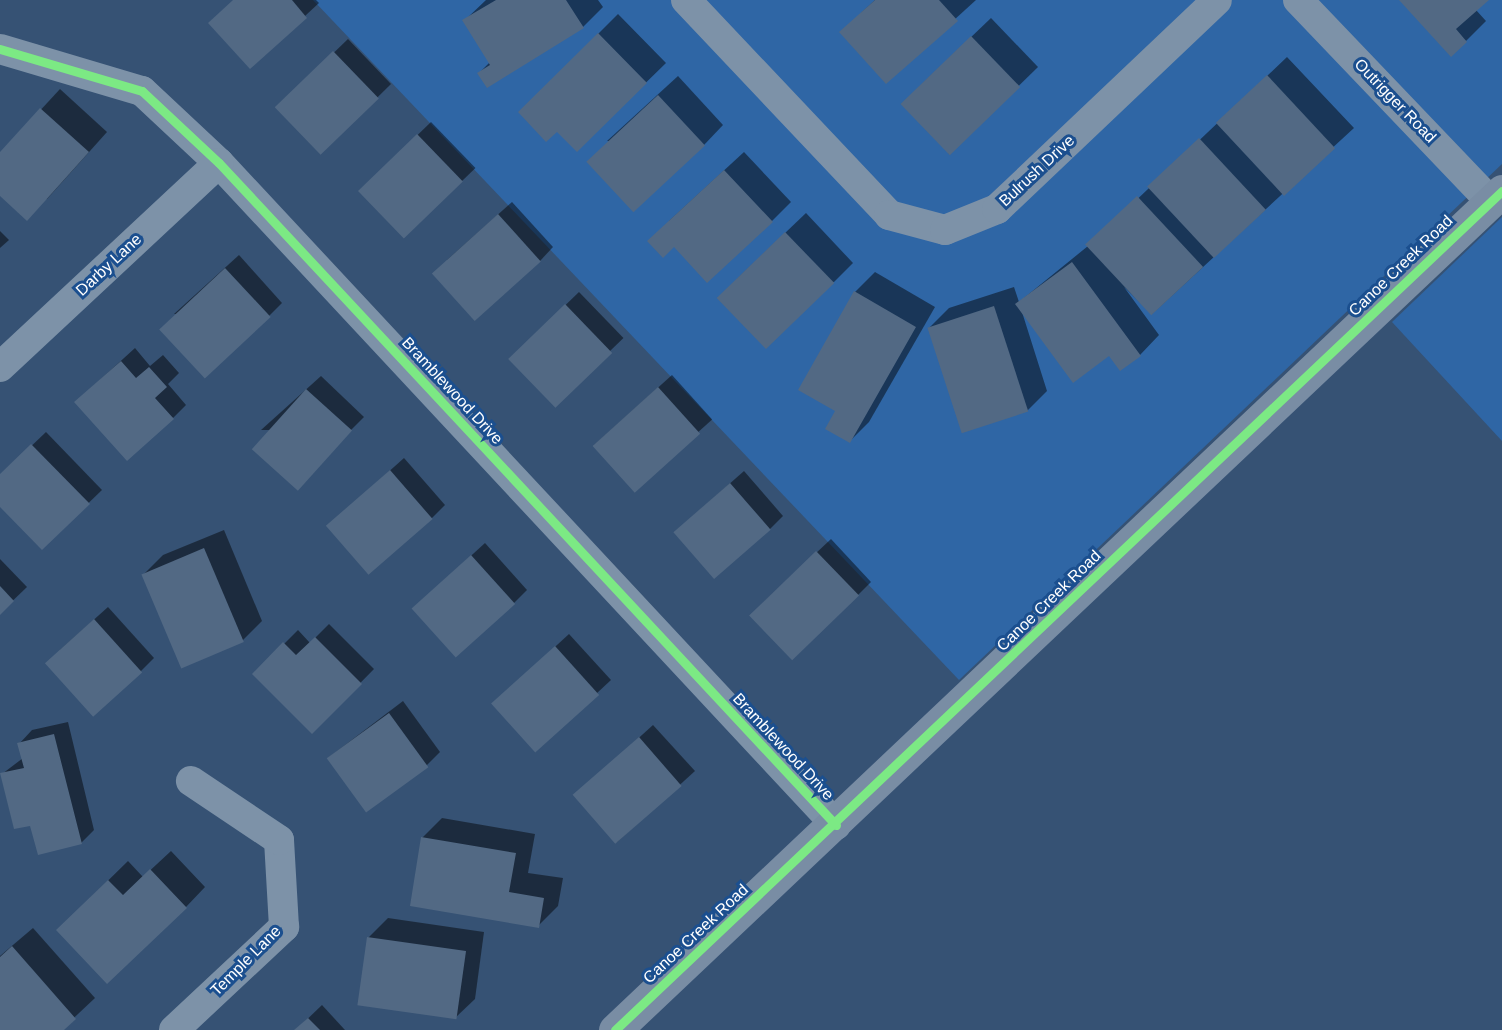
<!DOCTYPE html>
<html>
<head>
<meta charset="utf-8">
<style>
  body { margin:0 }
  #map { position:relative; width:1502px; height:1030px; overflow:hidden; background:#365274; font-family:Helvetica,sans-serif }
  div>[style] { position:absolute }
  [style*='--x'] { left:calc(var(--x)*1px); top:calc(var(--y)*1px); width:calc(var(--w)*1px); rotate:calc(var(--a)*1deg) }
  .green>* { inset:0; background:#2f66a5 }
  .shadow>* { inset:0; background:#0007; transform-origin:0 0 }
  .building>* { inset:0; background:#526984; transform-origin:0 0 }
  .minor>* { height:30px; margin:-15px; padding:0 15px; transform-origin:15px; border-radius:15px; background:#7d92a8 }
  .secondary>* { height:33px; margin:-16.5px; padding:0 16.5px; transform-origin:16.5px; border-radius:16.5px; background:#798da4 }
  .cycleway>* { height:9px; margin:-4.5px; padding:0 4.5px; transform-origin:4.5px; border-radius:4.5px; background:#7ce984 }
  span { translate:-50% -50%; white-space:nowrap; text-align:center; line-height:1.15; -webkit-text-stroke:6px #1b4f8f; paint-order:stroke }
  .street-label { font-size:16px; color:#fff }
</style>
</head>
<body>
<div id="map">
  <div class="green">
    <i style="clip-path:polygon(313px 0,1502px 0,1502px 164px,959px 680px)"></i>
    <i style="clip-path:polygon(1502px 217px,1502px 441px,1392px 322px)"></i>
  </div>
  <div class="shadow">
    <i style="clip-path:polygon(234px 0,316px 0,319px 3px,250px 67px)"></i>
    <i style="clip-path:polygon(486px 0,598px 0,603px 7px,583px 27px,479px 73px,490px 62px,464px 21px)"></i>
    <i style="clip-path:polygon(875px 0,976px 0,886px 82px,861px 13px)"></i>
    <i style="clip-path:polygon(1402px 0,1487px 0,1476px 10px,1486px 21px,1466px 41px)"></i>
    <i style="clip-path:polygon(618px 14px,666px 63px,577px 150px,557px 130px,520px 112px)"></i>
    <i style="clip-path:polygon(991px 18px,1038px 67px,949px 154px,921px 85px)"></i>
    <i style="clip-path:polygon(348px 39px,391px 84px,321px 153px,291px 94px)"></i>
    <i style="clip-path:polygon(1287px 57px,1354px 128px,1152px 314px,1124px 287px,1159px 335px,1140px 355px,1109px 354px,1022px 312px,1047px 391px,1027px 411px,929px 328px,949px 308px,1014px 287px,1019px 302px,1088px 246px)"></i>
    <i style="clip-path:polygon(678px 76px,723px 125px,704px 145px,607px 141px)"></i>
    <i style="clip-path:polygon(60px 89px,107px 132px,47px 199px,0 194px,0 154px)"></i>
    <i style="left:431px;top:122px;width:64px;height:99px;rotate:46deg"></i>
    <i style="clip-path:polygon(744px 152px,791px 202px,772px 221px,669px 221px)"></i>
    <i style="clip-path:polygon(512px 202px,553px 247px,540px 261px,447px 260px)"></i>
    <i style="clip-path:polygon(806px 213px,853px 263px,834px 282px,737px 279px)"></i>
    <i style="clip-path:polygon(0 231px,9px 240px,0 248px)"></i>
    <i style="clip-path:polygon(239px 255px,282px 303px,269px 316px,174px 314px)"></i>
    <i style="clip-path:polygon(875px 272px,935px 307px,869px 422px,850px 441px,837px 411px,855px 292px)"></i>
    <i style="left:579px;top:292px;width:64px;height:96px;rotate:46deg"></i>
    <i style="clip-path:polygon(135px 348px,150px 366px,163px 355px,179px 373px,168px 384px,186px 405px,173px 418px,90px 389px)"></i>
    <i style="left:672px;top:375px;width:60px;height:105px;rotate:48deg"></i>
    <i style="clip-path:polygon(321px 376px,364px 417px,351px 430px,261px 430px)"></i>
    <i style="clip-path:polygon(46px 432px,102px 490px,42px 548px,0 505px,0 476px)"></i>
    <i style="clip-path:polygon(404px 458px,445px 505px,432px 518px,328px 526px)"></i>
    <i style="clip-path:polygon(744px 471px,783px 516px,770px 529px,675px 532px)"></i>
    <i style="clip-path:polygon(224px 530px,262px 621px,242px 641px,143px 575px,163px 555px)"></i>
    <i style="clip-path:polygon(831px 539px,871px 582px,858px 595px,765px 601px)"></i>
    <i style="clip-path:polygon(485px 543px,527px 590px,514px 603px,428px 595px)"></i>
    <i style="clip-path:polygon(0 559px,27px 587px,0 613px)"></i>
    <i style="clip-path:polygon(108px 607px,154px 658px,141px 671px,60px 650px)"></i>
    <i style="clip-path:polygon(329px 624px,374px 669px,312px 732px,254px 674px,298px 630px,310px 643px)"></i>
    <i style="clip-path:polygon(569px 634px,611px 680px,536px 750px,507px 691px)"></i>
    <i style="clip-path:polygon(403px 701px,440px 752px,427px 765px,328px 758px)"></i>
    <i style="clip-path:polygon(68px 722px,94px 830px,81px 843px,31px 824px,2px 774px,23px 758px,19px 744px,32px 730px)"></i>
    <i style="clip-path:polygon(653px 725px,695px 771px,617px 842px,589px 783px)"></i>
    <i style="clip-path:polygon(442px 818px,535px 834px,528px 873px,563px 878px,558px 906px,538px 926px,422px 838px)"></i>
    <i style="clip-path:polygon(171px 851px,205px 887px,186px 907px,77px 911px,128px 861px,143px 877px)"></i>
    <i style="clip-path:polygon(388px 918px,484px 932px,475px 999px,455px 1018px,368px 938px)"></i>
    <i style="clip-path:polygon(33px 928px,95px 998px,61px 1030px,2px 1030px,0 956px)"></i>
    <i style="clip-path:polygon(322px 1005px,345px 1030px,296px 1030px)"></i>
  </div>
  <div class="building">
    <i style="clip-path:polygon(233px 0,292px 0,307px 18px,250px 69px,208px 23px)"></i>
    <i style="clip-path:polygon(496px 0,566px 0,584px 28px,487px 88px,477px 73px,490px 65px,462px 20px)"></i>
    <i style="clip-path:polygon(875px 0,939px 0,958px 21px,886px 84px,839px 32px)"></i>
    <i style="clip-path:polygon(1399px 0,1489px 0,1456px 29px,1467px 42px,1451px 57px)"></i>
    <i style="clip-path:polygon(598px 33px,647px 83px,577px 152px,557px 132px,546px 142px,518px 112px)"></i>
    <i style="left:971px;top:36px;width:71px;height:98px;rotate:46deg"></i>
    <i style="left:333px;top:51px;width:66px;height:81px;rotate:46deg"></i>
    <i style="left:1267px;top:75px;width:100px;height:70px;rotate:47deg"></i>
    <i style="left:658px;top:95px;width:69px;height:98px;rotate:47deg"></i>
    <i style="clip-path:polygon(40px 108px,89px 152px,27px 221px,0 196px,0 152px)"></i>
    <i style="left:417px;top:134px;width:66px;height:82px;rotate:46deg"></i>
    <i style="left:1199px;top:138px;width:98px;height:71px;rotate:47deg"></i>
    <i style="clip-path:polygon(724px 170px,773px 222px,707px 283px,674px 247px,663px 258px,647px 241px)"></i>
    <i style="left:1137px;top:196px;width:97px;height:71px;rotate:47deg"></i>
    <i style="left:498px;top:214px;width:64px;height:89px;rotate:48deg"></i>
    <i style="left:785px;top:232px;width:71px;height:95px;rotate:46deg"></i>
    <i style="clip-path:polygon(1072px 262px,1141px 356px,1120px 371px,1109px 356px,1073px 383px,1015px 304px)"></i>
    <i style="left:225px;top:268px;width:67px;height:90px;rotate:47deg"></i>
    <i style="clip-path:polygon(854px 291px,916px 327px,850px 443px,825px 429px,835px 411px,798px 390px)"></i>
    <i style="left:565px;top:304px;width:68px;height:79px;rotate:46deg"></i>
    <i style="left:994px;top:306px;width:111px;height:70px;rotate:72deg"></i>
    <i style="clip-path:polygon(121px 361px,136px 378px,149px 367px,167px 387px,155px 398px,174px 419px,127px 461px,74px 402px)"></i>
    <i style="left:658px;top:387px;width:63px;height:88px;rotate:48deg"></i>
    <i style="left:306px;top:389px;width:62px;height:81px;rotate:42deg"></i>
    <i style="clip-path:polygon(31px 444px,90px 504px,42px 550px,0 507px,0 474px)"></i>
    <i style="left:390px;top:470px;width:65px;height:85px;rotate:49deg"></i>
    <i style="left:730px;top:483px;width:62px;height:75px;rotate:49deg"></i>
    <i style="left:204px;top:548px;width:102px;height:68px;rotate:67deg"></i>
    <i style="left:816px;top:551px;width:62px;height:93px;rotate:46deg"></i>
    <i style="left:471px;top:555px;width:66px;height:80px;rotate:48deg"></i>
    <i style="clip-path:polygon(0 586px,14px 601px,0 615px)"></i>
    <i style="left:94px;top:619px;width:72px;height:66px;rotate:48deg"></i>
    <i style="clip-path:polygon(315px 637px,362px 684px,312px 734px,252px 674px,283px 642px,296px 655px)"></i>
    <i style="left:555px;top:646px;width:66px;height:86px;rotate:48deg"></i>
    <i style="left:389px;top:713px;width:67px;height:77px;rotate:54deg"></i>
    <i style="clip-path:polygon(54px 734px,82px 844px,38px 855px,30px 826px,14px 829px,0 773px,24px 768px,17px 743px)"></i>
    <i style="left:639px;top:737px;width:65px;height:88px;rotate:49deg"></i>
    <i style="clip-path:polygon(421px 837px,516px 853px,509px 892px,544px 898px,539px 928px,410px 906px)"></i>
    <i style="clip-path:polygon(150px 869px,187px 908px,107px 984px,56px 930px,108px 880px,123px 895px)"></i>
    <i style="left:367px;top:937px;width:100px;height:69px;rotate:8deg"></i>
    <i style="clip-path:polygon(12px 946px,76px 1019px,64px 1030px,0 1030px,0 957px)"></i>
    <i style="clip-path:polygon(308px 1018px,320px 1030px,294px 1030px)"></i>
  </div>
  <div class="minor">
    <i style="--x:686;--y:0;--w:296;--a:46.6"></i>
    <i style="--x:889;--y:215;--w:58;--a:15"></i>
    <i style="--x:945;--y:230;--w:56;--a:-22"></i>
    <i style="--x:997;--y:209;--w:303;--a:-43.5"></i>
    <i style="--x:1298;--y:0;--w:279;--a:46.3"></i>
    <i style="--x:0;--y:49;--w:148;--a:16.5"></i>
    <i style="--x:142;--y:91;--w:105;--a:43.1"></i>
    <i style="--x:219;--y:163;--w:905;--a:47.02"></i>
    <i style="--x:0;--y:367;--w:299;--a:-43"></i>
    <i style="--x:174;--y:1030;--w:151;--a:-43.1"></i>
    <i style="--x:284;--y:927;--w:87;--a:-93.3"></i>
    <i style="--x:279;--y:840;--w:106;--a:-146.2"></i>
  </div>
  <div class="secondary">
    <i style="--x:615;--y:1030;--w:1221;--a:-43.41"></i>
  </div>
  <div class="cycleway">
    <i style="--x:0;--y:49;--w:148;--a:16.5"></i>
    <i style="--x:142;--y:91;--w:105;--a:43.1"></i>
    <i style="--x:219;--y:163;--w:905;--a:47.02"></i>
    <i style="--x:615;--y:1030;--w:1221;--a:-43.41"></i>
  </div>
  <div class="street-label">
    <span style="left:1395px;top:101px;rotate:46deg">Outrigger Road</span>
    <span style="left:1037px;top:171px;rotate:-43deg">Bulrush Drive</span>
    <span style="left:109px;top:265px;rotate:-43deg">Darby Lane</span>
    <span style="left:1401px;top:266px;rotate:-44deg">Canoe Creek Road</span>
    <span style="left:452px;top:391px;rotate:47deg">Bramblewood Drive</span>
    <span style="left:1049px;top:601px;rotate:-44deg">Canoe Creek Road</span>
    <span style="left:783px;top:747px;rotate:47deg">Bramblewood Drive</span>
    <span style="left:696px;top:934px;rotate:-43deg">Canoe Creek Road</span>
    <span style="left:246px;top:961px;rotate:-45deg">Temple Lane</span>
  </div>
</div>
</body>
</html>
